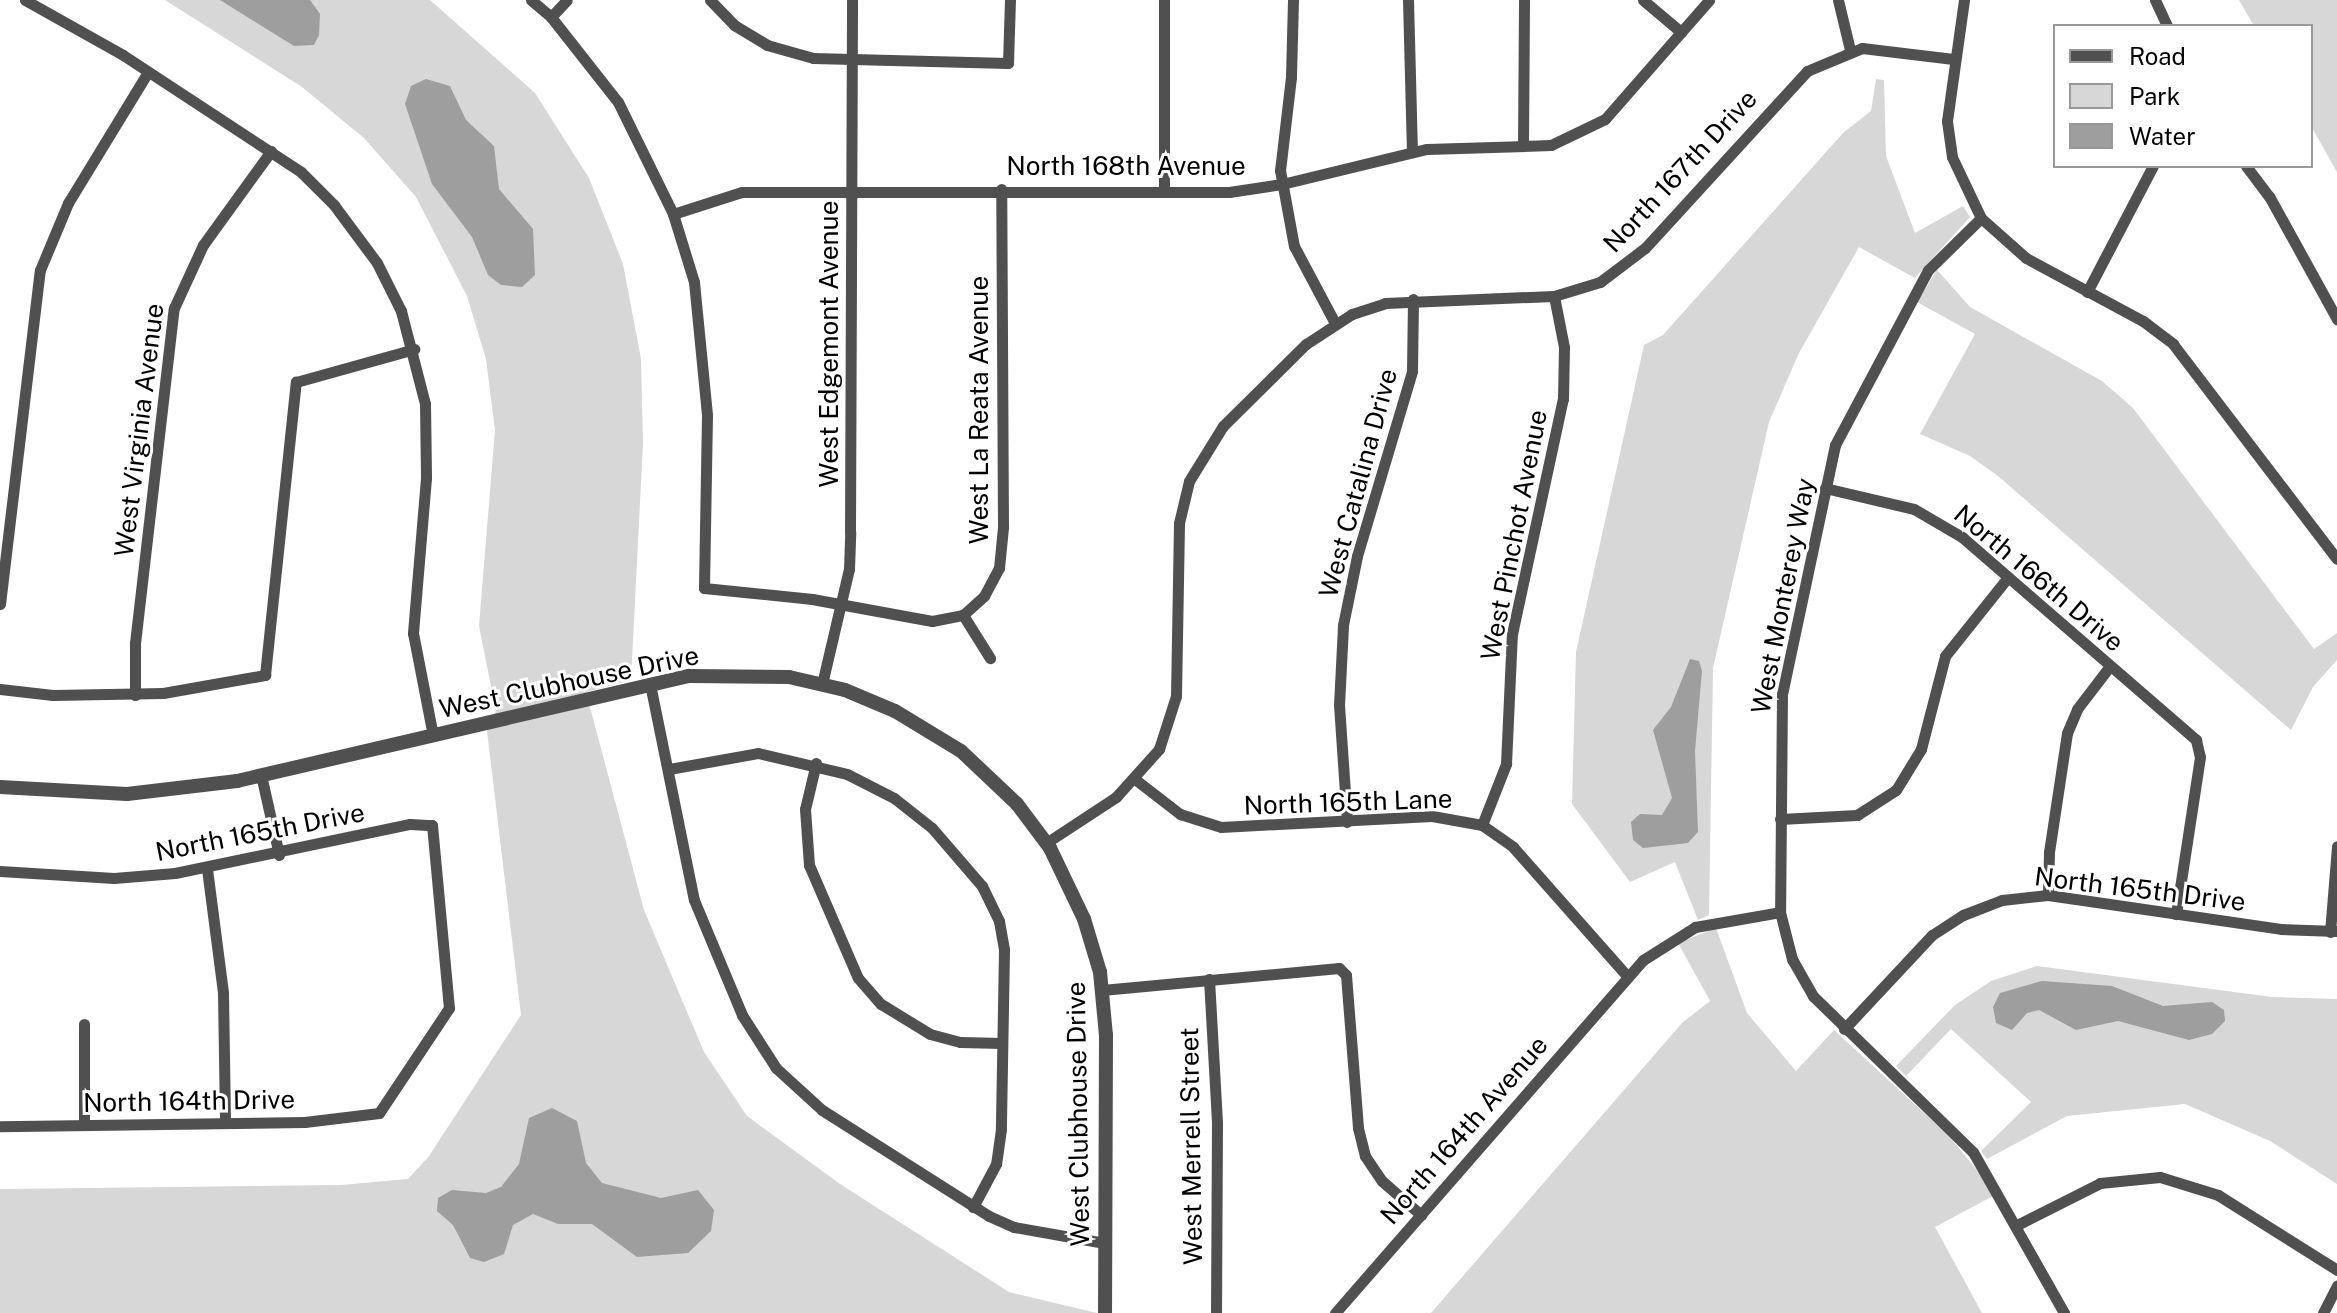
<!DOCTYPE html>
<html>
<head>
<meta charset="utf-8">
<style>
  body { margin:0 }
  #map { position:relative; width:2337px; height:1313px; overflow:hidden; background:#fff; font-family:"Public Sans",sans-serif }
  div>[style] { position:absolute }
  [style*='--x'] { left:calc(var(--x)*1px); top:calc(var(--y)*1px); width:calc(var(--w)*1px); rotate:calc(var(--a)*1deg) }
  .green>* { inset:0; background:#d7d7d7 }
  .water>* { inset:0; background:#9e9e9e }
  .minor>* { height:11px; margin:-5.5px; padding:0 5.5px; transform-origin:5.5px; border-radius:5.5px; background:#505050 }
  .tertiary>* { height:14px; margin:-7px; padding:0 7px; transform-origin:7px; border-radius:7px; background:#505050 }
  span { translate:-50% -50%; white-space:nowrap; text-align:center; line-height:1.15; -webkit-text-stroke:6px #fff; paint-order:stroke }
  .street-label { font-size:26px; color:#000 }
  .legend { position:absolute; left:2053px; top:24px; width:260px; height:144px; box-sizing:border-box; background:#fff; border:2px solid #999; margin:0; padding:10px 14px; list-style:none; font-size:24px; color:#000 }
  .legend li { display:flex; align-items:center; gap:16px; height:40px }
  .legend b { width:40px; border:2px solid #999 }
</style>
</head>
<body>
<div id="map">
  <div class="green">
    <i style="clip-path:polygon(165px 0,430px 0,535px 93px,589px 178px,623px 264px,641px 359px,643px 443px,631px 680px,586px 692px,644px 910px,704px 1052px,747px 1116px,840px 1184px,1009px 1292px,1097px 1313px,0 1313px,0 1189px,341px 1185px,408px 1179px,429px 1156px,521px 1015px,487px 731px,496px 711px,479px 626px,495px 430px,486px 359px,467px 296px,416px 197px,364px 138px,302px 87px)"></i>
    <i style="clip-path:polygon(2239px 0,2337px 0,2337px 172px,2311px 126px,2311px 26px,2254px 26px)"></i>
    <i style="clip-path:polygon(1876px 79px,1884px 80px,1886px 156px,1915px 233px,1963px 206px,1970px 217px,1915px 278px,1859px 247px,1799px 353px,1769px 422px,1713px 668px,1709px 915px,1698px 920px,1675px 862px,1630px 882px,1572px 804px,1576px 652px,1644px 345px,1663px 335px,1843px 133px,1871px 111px)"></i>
    <i style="clip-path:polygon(1937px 270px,1970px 307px,2102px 381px,2133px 408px,2314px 649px,2337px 633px,2337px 660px,2313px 687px,2291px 730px,1998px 476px,1970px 456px,1920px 434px,1975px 334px,1917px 302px)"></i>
    <i style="clip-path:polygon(1716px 928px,1747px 1013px,1796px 1071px,1834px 1030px,1949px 1136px,1980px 1174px,1993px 1196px,1935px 1227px,1982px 1313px,1431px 1313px,1682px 1023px,1710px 1001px,1678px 943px)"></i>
    <i style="clip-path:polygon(2037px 966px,2272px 997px,2337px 999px,2337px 1184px,2270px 1141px,2185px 1104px,2067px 1116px,1987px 1159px,1981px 1151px,2031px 1102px,1951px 1029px,1906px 1076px,1896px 1066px,1955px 1005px,1991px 981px)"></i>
  </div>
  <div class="water">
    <i style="clip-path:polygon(220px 0,310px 0,320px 14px,319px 35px,314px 45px,294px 46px)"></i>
    <i style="clip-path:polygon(426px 79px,450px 86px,466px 120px,494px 146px,499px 189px,533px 229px,535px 275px,522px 287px,501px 285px,488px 275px,472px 237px,432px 184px,405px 104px,411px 86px)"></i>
    <i style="clip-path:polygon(1690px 659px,1699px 661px,1702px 671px,1695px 751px,1698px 832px,1688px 843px,1643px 848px,1633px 840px,1631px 822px,1640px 814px,1662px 815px,1672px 798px,1653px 730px,1671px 707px)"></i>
    <i style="clip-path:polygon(2042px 981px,2112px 986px,2163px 1006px,2212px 1002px,2224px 1010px,2225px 1021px,2212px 1034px,2189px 1040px,2118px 1021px,2076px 1030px,2039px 1010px,2027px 1013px,2012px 1030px,1996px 1023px,1993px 1007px,2000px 993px)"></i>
    <i style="clip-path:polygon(552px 1108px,577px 1121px,586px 1163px,602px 1183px,661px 1198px,698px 1190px,714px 1210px,711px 1231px,688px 1253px,637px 1257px,592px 1224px,558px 1224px,533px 1214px,513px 1225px,504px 1254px,484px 1262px,470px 1258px,453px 1225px,437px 1211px,438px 1198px,452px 1190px,486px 1193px,501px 1187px,519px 1164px,529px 1118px)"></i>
  </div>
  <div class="minor">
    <i style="--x:25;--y:0;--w:112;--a:29.3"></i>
    <i style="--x:123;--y:55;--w:213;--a:33.3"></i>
    <i style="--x:301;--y:172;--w:47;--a:45"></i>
    <i style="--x:334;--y:205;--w:72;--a:53.4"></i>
    <i style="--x:377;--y:263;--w:54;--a:63.4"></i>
    <i style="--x:401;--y:311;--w:96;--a:75.5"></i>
    <i style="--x:425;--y:404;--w:74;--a:89.2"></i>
    <i style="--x:426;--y:478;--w:156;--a:94.8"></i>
    <i style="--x:413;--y:633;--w:105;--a:79"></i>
    <i style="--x:531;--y:0;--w:26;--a:40"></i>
    <i style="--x:551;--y:17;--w:108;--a:51.8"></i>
    <i style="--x:618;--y:102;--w:125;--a:63.8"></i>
    <i style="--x:673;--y:214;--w:71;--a:72.8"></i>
    <i style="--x:694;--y:282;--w:134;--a:84.4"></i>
    <i style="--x:707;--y:415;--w:173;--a:91"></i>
    <i style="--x:704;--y:588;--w:109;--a:5.8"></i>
    <i style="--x:812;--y:599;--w:122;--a:10.4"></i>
    <i style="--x:932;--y:621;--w:32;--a:-11"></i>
    <i style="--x:963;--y:615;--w:28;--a:-42"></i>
    <i style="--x:984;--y:596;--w:32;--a:-62"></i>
    <i style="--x:999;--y:568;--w:41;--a:-84.4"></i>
    <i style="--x:1003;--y:527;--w:338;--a:-90.3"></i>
    <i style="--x:710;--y:0;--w:35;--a:46"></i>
    <i style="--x:734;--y:25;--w:39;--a:31"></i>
    <i style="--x:767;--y:45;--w:48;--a:15.8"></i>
    <i style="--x:813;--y:58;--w:195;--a:1.5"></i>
    <i style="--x:1008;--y:63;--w:63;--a:-88.2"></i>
    <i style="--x:1164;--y:0;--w:192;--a:90"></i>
    <i style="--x:1293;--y:0;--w:77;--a:91.5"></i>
    <i style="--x:1291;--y:77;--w:94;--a:96.7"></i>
    <i style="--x:1280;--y:170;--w:77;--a:79.6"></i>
    <i style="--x:1294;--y:246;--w:87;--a:62"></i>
    <i style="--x:1408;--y:0;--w:152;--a:88.5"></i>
    <i style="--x:1643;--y:0;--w:50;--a:40.1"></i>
    <i style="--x:1838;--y:0;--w:51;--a:76.5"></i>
    <i style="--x:1964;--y:0;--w:122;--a:98"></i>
    <i style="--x:1947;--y:121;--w:36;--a:82"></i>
    <i style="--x:1952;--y:157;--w:68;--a:64.6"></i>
    <i style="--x:1981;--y:218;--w:60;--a:41.6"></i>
    <i style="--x:2026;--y:258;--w:133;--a:28.3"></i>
    <i style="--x:2143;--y:321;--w:38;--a:37"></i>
    <i style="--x:2173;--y:344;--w:270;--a:52.7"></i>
    <i style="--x:2155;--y:0;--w:29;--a:65"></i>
    <i style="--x:551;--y:17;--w:23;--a:-47"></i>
    <i style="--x:1523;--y:146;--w:146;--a:-89.6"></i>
    <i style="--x:2246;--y:166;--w:38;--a:53"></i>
    <i style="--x:2269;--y:196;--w:141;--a:61.1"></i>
    <i style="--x:673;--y:214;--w:72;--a:-17.7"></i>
    <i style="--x:742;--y:192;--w:487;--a:0"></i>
    <i style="--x:1229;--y:192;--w:54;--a:-8.6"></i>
    <i style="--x:1282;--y:184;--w:149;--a:-13.6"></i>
    <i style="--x:1427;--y:149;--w:124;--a:-1.8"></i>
    <i style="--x:1551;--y:145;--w:60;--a:-25.7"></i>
    <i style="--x:1605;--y:119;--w:158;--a:-48.8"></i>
    <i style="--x:1981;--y:218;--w:74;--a:135.5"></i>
    <i style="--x:1928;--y:270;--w:198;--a:118"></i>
    <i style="--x:1835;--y:445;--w:255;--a:102"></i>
    <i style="--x:1782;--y:694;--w:218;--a:90.5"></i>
    <i style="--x:1780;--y:912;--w:49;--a:75.7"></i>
    <i style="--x:1792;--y:959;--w:43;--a:60.4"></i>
    <i style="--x:1813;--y:996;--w:223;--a:44.3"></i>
    <i style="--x:1973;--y:1152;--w:185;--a:60.5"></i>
    <i style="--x:2087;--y:292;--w:142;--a:-62.4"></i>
    <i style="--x:1825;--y:488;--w:91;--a:13.3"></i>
    <i style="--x:1914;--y:509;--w:56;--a:30.3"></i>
    <i style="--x:1962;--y:537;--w:310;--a:40.9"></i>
    <i style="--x:2196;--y:740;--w:17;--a:77"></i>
    <i style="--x:2200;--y:757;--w:159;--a:98.7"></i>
    <i style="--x:0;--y:604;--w:336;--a:-83.2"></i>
    <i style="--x:40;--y:270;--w:73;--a:-67.3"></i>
    <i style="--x:68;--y:203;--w:153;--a:-58.6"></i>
    <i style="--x:963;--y:615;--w:51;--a:57.9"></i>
    <i style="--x:650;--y:684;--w:220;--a:78.5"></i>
    <i style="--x:694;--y:900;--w:125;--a:67.3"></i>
    <i style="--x:742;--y:1015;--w:63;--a:57.3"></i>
    <i style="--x:776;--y:1068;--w:62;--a:42.4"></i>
    <i style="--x:822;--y:1110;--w:198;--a:32.4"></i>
    <i style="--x:989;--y:1216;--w:27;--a:24"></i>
    <i style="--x:1014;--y:1227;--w:92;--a:10"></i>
    <i style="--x:822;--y:684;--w:118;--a:-76.8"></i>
    <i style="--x:849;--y:569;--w:37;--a:-88"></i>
    <i style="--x:850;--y:532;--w:532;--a:-89.78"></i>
    <i style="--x:0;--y:689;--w:53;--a:6.5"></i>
    <i style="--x:53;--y:695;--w:110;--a:-1"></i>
    <i style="--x:163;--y:693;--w:104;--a:-10"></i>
    <i style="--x:265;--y:675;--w:295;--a:-84"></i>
    <i style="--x:296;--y:382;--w:123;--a:-15.6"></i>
    <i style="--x:135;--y:695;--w:52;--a:-90"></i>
    <i style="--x:135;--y:643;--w:337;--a:-83.4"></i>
    <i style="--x:174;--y:308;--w:69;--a:-65.3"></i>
    <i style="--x:203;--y:245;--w:116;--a:-54.1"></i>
    <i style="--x:816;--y:763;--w:47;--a:103.4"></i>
    <i style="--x:805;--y:809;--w:56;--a:85.9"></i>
    <i style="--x:809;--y:865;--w:123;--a:66.6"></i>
    <i style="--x:858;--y:978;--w:35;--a:49"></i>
    <i style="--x:881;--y:1004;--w:57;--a:31.5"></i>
    <i style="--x:930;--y:1034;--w:31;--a:15"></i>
    <i style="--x:960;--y:1042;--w:42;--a:1.4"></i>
    <i style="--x:669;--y:769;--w:90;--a:-10.2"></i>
    <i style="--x:758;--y:753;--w:91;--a:13.3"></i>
    <i style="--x:847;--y:774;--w:53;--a:27.1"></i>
    <i style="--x:894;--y:798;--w:48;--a:38.3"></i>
    <i style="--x:932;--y:828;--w:77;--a:49.2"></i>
    <i style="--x:982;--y:886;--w:39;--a:64"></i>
    <i style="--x:999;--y:921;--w:29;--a:80"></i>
    <i style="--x:1004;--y:950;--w:179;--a:91"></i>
    <i style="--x:1001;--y:1129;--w:35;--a:98"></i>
    <i style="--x:996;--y:1164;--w:49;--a:118.1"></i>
    <i style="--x:261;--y:775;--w:82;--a:77.3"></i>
    <i style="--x:1136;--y:780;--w:56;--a:37.7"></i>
    <i style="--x:1180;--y:814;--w:43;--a:17.6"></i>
    <i style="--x:1221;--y:827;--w:211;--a:-3"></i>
    <i style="--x:1432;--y:816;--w:51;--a:10.2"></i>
    <i style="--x:1482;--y:825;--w:38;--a:35"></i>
    <i style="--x:1513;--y:847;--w:172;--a:48.5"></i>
    <i style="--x:1780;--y:819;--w:77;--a:-3"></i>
    <i style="--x:1857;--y:815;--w:46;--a:-32.7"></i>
    <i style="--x:1896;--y:790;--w:48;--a:-58.6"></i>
    <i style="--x:1921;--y:749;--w:96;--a:-75.5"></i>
    <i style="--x:1945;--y:656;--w:101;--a:-51.4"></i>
    <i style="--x:1347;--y:822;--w:117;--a:-93.9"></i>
    <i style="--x:1339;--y:705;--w:80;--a:-87.1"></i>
    <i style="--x:1343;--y:625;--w:70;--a:-78.5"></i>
    <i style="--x:1357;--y:556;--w:193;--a:-73.4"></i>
    <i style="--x:1412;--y:371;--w:72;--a:-89.2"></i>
    <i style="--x:1482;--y:825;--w:66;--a:-68.5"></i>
    <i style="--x:1506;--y:764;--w:130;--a:-87.4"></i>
    <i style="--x:1512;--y:634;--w:240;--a:-77.8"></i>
    <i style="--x:1563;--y:399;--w:52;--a:-88.9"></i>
    <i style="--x:1564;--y:347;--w:52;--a:-101.1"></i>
    <i style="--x:1046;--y:843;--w:84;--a:-33.3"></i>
    <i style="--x:1116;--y:797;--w:64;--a:-48.1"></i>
    <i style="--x:1159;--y:749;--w:56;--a:-72.2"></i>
    <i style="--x:1176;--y:696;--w:173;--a:-89"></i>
    <i style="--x:1179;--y:523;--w:43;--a:-76.6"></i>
    <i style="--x:1189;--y:481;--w:65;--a:-58.3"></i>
    <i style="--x:1223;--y:426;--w:117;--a:-44.7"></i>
    <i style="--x:1306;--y:344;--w:55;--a:-33.1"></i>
    <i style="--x:1352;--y:314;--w:35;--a:-18"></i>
    <i style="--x:1385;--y:303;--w:169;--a:-2.4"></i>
    <i style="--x:1554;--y:296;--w:48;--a:-16.9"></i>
    <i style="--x:1600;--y:282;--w:56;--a:-37.1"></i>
    <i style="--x:1645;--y:248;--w:240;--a:-47.5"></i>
    <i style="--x:1807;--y:71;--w:60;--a:-22.7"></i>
    <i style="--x:1862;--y:48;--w:92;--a:6.9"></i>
    <i style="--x:207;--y:869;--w:125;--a:82.6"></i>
    <i style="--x:223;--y:993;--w:130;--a:89.1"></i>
    <i style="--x:0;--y:871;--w:114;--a:3.5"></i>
    <i style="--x:114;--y:878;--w:61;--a:-4.7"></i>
    <i style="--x:175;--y:873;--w:240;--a:-11.8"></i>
    <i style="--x:410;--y:824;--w:22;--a:3"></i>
    <i style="--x:432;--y:825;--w:184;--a:84.7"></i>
    <i style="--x:449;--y:1008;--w:126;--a:123.7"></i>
    <i style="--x:379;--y:1113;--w:75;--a:173.1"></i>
    <i style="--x:305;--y:1122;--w:305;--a:179.2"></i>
    <i style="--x:2048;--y:895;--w:43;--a:-88.7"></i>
    <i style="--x:2049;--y:852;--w:120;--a:-81.4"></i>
    <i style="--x:2067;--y:733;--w:26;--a:-67"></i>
    <i style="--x:2077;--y:709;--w:54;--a:-52.5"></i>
    <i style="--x:2330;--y:932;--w:86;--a:-85.3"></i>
    <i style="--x:1209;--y:979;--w:144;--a:86.8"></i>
    <i style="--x:1217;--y:1123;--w:190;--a:90.3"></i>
    <i style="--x:1102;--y:990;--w:238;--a:-5.3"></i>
    <i style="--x:1339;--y:968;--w:10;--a:45"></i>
    <i style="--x:1346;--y:975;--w:153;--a:85.5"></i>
    <i style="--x:1358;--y:1128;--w:29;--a:76"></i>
    <i style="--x:1365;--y:1156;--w:30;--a:56"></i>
    <i style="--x:1382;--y:1181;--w:52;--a:41.1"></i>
    <i style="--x:84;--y:1024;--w:101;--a:90"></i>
    <i style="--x:1844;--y:1029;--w:129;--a:-46.9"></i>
    <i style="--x:1932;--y:935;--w:37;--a:-33"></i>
    <i style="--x:1963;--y:915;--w:42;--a:-21"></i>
    <i style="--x:2002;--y:900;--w:46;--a:-6.2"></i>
    <i style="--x:2048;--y:895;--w:235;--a:8.3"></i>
    <i style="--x:2281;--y:929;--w:56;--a:2"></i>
    <i style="--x:2017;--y:1225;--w:93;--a:-26.8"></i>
    <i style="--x:2100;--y:1183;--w:60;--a:-5.7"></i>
    <i style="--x:2160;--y:1177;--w:61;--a:17.2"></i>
    <i style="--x:2218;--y:1195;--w:141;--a:32.2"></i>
    <i style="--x:1335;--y:1313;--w:468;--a:-48.9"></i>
    <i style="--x:1643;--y:960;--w:62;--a:-32.4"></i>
    <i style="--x:1695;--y:927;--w:86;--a:-10"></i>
    <i style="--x:2323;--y:1313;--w:31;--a:-63"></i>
  </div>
  <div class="tertiary">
    <i style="--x:0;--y:787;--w:127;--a:3.2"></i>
    <i style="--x:127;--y:794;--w:111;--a:-6.7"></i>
    <i style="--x:237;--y:781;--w:464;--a:-13.1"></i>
    <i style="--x:689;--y:676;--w:100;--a:0.6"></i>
    <i style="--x:789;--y:677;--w:57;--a:13.1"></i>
    <i style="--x:845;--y:690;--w:54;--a:22.8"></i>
    <i style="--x:895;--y:711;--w:77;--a:31.2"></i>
    <i style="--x:961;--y:751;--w:77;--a:43.4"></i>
    <i style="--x:1017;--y:804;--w:55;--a:53.1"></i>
    <i style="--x:1050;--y:848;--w:79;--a:64.4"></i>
    <i style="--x:1084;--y:919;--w:55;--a:73.2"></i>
    <i style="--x:1100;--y:972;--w:63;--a:84.6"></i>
    <i style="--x:1106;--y:1035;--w:278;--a:90.2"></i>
  </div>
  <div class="street-label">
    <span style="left:1126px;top:166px">North 168th Avenue</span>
    <span style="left:1680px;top:171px;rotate:-47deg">North 167th Drive</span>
    <span style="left:829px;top:344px;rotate:-90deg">West Edgemont Avenue</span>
    <span style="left:979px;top:410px;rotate:-90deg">West La Reata Avenue</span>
    <span style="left:139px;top:430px;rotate:-83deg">West Virginia Avenue</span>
    <span style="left:1358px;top:483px;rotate:-75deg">West Catalina Drive</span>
    <span style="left:1514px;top:535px;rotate:-79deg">West Pinchot Avenue</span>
    <span style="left:2039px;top:578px;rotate:40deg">North 166th Drive</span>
    <span style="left:1783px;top:596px;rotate:-79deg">West Monterey Way</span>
    <span style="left:569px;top:682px;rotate:-12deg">West Clubhouse Drive</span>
    <span style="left:1348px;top:802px;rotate:-2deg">North 165th Lane</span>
    <span style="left:260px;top:832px;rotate:-11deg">North 165th Drive</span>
    <span style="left:2140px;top:889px;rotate:7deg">North 165th Drive</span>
    <span style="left:189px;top:1101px;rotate:-1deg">North 164th Drive</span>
    <span style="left:1078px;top:1114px;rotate:-91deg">West Clubhouse Drive</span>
    <span style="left:1464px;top:1130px;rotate:-49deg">North 164th Avenue</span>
    <span style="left:1191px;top:1146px;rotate:-91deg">West Merrell Street</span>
  </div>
  <ul class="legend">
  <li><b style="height:10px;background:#505050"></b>Road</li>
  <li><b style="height:22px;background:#d7d7d7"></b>Park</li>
  <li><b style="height:22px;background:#9e9e9e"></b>Water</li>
  </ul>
</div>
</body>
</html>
